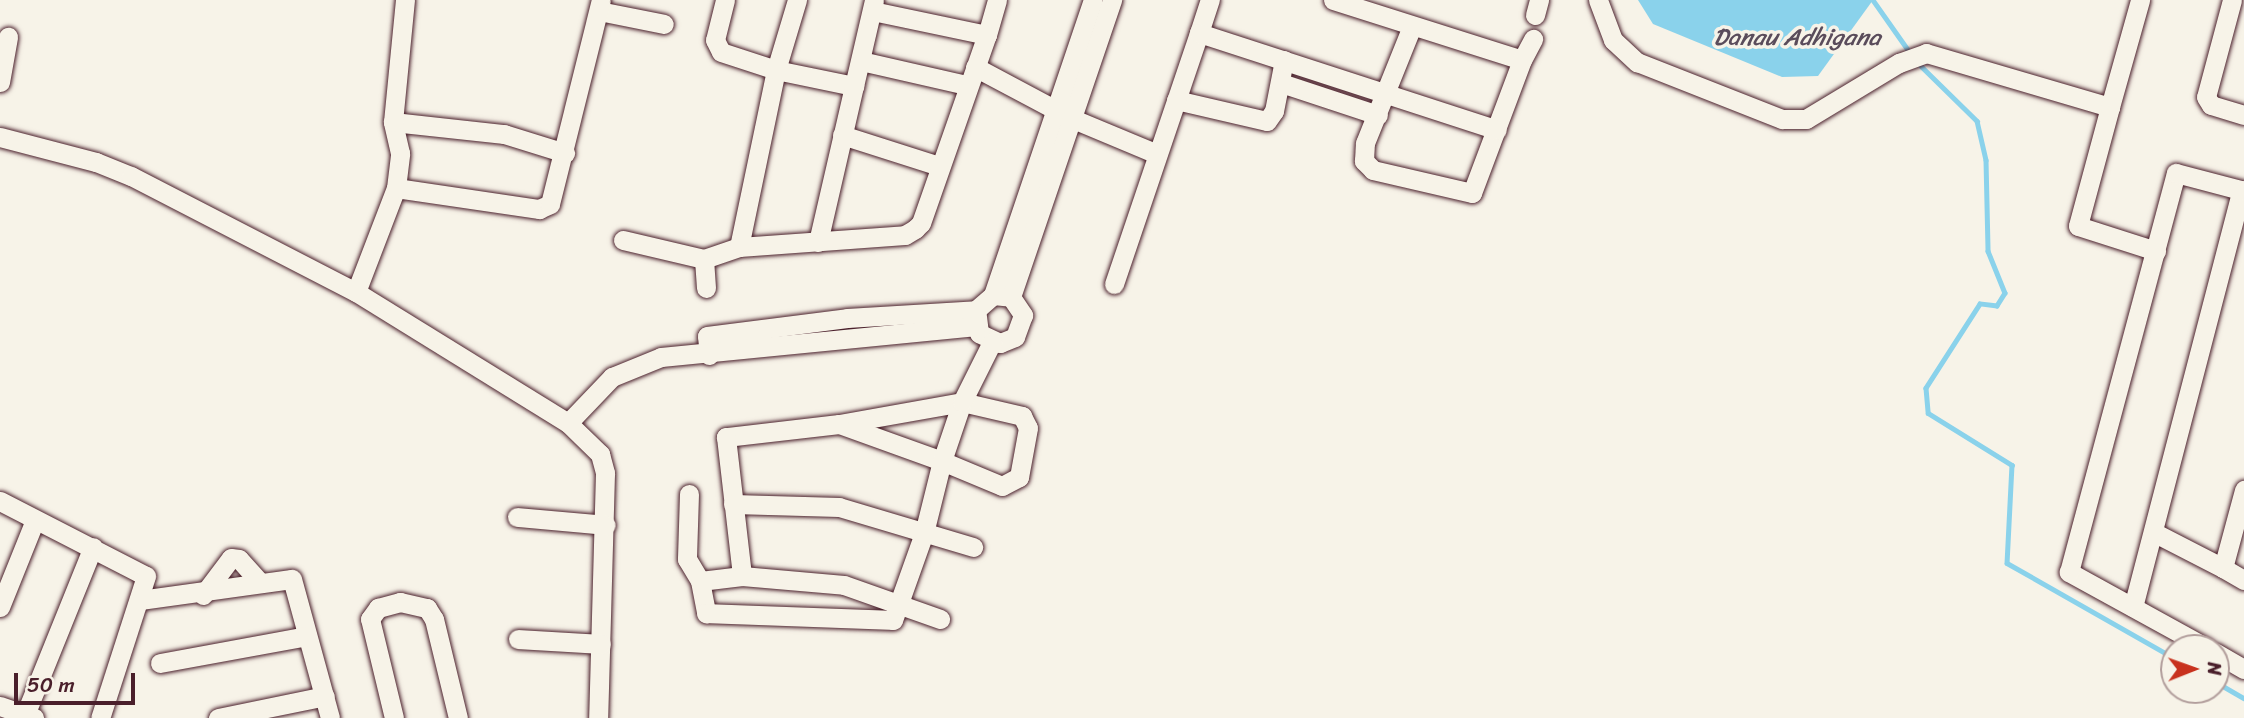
<!DOCTYPE html>
<html>
<head>
<meta charset="utf-8">
<style>
  body { margin:0 }
  #map { position:relative; width:2244px; height:718px; overflow:hidden; background:#f7f3e8; font-family:Sriracha,sans-serif }
  div>[style] { position:absolute }
  [style*='--x'] { left:calc(var(--x)*1px); top:calc(var(--y)*1px); width:calc(var(--w)*1px); rotate:calc(var(--a)*1deg) }
  .water>* { inset:0; background:#8ad2eb }
  .stream>* { height:4.5px; margin:-2.25px; padding:0 2.25px; transform-origin:2.25px; border-radius:2.25px; background:#8ad2eb }
  .roads { filter:drop-shadow(0 0 2px #4a1f2b) drop-shadow(0 0 2px #4a1f2b) }
  .minor>* { height:19px; margin:-9.5px; padding:0 9.5px; transform-origin:9.5px; border-radius:9.5px; background:#f7f3e8 }
  span { translate:-50% -50%; white-space:nowrap; text-align:center; line-height:1.15; -webkit-text-stroke:7px #f7f3e8; paint-order:stroke }
  .water-label { font-size:24px; color:#5a4c5b; font-style:italic }
  .north { position:absolute; left:2160px; top:634px; width:70px; height:70px; box-sizing:border-box; background:#f7f3e8; border:2px solid #b29e9c; border-radius:50%; rotate:89deg; font-size:19px; font-weight:700; line-height:28px; text-align:center; color:#4a1f2b }
  .north::after { content:''; display:block; margin:auto; width:24px; height:32px; background:#c8321e; clip-path:polygon(50% 0,100% 100%,50% 72%,0 100%) }
  .scale { position:absolute; left:14px; top:673px; width:121px; height:32px; box-sizing:border-box; border:4px solid #4a1f2b; border-top:0; padding-left:9px; font-size:21px; line-height:24px; white-space:nowrap; color:#4a1f2b; -webkit-text-stroke:5px #f7f3e8; paint-order:stroke }
</style>
</head>
<body>
<div id="map">
  <div class="water">
    <i style="clip-path:polygon(1638px 0,1873px 0,1818px 76px,1782px 77px,1653px 24px)"></i>
  </div>
  <div class="stream">
    <i style="--x:1873;--y:0;--w:66;--a:54.9"></i>
    <i style="--x:1916;--y:61;--w:86;--a:44.5"></i>
    <i style="--x:1977;--y:121;--w:40;--a:77"></i>
    <i style="--x:1986;--y:160;--w:91;--a:88.7"></i>
    <i style="--x:1988;--y:251;--w:45;--a:68"></i>
    <i style="--x:2005;--y:293;--w:15;--a:122"></i>
    <i style="--x:1997;--y:306;--w:17;--a:-173"></i>
    <i style="--x:1980;--y:304;--w:100;--a:122.7"></i>
    <i style="--x:1926;--y:388;--w:25;--a:85"></i>
    <i style="--x:1928;--y:413;--w:99;--a:31.8"></i>
    <i style="--x:2012;--y:465;--w:98;--a:92.9"></i>
    <i style="--x:2007;--y:563;--w:192;--a:29.6"></i>
    <i style="--x:2216;--y:682;--w:32;--a:30"></i>
  </div>
  <div class="roads">
    <div class="minor">
      <i style="--x:725;--y:0;--w:41;--a:104"></i>
      <i style="--x:715;--y:40;--w:13;--a:63"></i>
      <i style="--x:721;--y:52;--w:58;--a:18.1"></i>
      <i style="--x:776;--y:70;--w:80;--a:11.6"></i>
      <i style="--x:854;--y:86;--w:88;--a:-76.9"></i>
      <i style="--x:1333;--y:0;--w:198;--a:17.6"></i>
      <i style="--x:1522;--y:60;--w:142;--a:110.6"></i>
      <i style="--x:1472;--y:193;--w:102;--a:-166.9"></i>
      <i style="--x:1373;--y:170;--w:13;--a:-135"></i>
      <i style="--x:1364;--y:161;--w:18;--a:-87"></i>
      <i style="--x:1365;--y:143;--w:126;--a:-68.1"></i>
      <i style="--x:1598;--y:0;--w:43;--a:69.4"></i>
      <i style="--x:1613;--y:40;--w:33;--a:43"></i>
      <i style="--x:1637;--y:62;--w:156;--a:21.5"></i>
      <i style="--x:1782;--y:119;--w:24;--a:0"></i>
      <i style="--x:1806;--y:119;--w:109;--a:-31.1"></i>
      <i style="--x:1899;--y:63;--w:29;--a:-20"></i>
      <i style="--x:1926;--y:53;--w:192;--a:16.4"></i>
      <i style="--x:2110;--y:107;--w:123;--a:105.1"></i>
      <i style="--x:2078;--y:226;--w:82;--a:17.8"></i>
      <i style="--x:2232;--y:0;--w:100;--a:105"></i>
      <i style="--x:2206;--y:97;--w:9;--a:58"></i>
      <i style="--x:2211;--y:105;--w:34;--a:17"></i>
      <i style="--x:599;--y:11;--w:66;--a:11.3"></i>
      <i style="--x:1535;--y:15;--w:16;--a:-75"></i>
      <i style="--x:1199;--y:33;--w:35;--a:-72"></i>
      <i style="--x:987;--y:35;--w:36;--a:-74"></i>
      <i style="--x:1522;--y:60;--w:24;--a:-62"></i>
      <i style="--x:861;--y:61;--w:108;--a:12.9"></i>
      <i style="--x:975;--y:67;--w:111;--a:28"></i>
      <i style="--x:1073;--y:119;--w:91;--a:22.6"></i>
      <i style="--x:0;--y:82;--w:46;--a:-79.9"></i>
      <i style="--x:1281;--y:83;--w:102;--a:18.3"></i>
      <i style="--x:1176;--y:100;--w:93;--a:13"></i>
      <i style="--x:1267;--y:121;--w:12;--a:-55"></i>
      <i style="--x:1274;--y:111;--w:52;--a:-78.9"></i>
      <i style="--x:2110;--y:107;--w:111;--a:-74.3"></i>
      <i style="--x:393;--y:122;--w:112;--a:6.2"></i>
      <i style="--x:504;--y:134;--w:64;--a:17.3"></i>
      <i style="--x:842;--y:135;--w:102;--a:17.7"></i>
      <i style="--x:0;--y:137;--w:99;--a:14.6"></i>
      <i style="--x:96;--y:162;--w:38;--a:22"></i>
      <i style="--x:131;--y:176;--w:253;--a:27.3"></i>
      <i style="--x:356;--y:292;--w:249;--a:31.7"></i>
      <i style="--x:568;--y:423;--w:45;--a:44.1"></i>
      <i style="--x:600;--y:454;--w:20;--a:75"></i>
      <i style="--x:605;--y:473;--w:245;--a:91.6"></i>
      <i style="--x:396;--y:188;--w:145;--a:8.4"></i>
      <i style="--x:539;--y:209;--w:12;--a:-24"></i>
      <i style="--x:550;--y:204;--w:210;--a:-76"></i>
      <i style="--x:623;--y:240;--w:83;--a:13.2"></i>
      <i style="--x:704;--y:259;--w:37;--a:-19"></i>
      <i style="--x:739;--y:247;--w:166;--a:-4.1"></i>
      <i style="--x:905;--y:235;--w:12;--a:-31"></i>
      <i style="--x:915;--y:229;--w:8;--a:-45"></i>
      <i style="--x:921;--y:223;--w:199;--a:-70.7"></i>
      <i style="--x:987;--y:35;--w:117;--a:-168.2"></i>
      <i style="--x:818;--y:242;--w:160;--a:-77"></i>
      <i style="--x:739;--y:247;--w:181;--a:-78.2"></i>
      <i style="--x:776;--y:70;--w:73;--a:-73.3"></i>
      <i style="--x:704;--y:259;--w:29;--a:86"></i>
      <i style="--x:1114;--y:284;--w:265;--a:-71.3"></i>
      <i style="--x:1199;--y:33;--w:313;--a:18"></i>
      <i style="--x:356;--y:292;--w:111;--a:-69"></i>
      <i style="--x:396;--y:188;--w:35;--a:-83"></i>
      <i style="--x:400;--y:153;--w:32;--a:-103"></i>
      <i style="--x:393;--y:122;--w:123;--a:-84.4"></i>
      <i style="--x:993;--y:295;--w:18;--a:6"></i>
      <i style="--x:1011;--y:297;--w:22;--a:56"></i>
      <i style="--x:1023;--y:315;--w:23;--a:110"></i>
      <i style="--x:1015;--y:337;--w:16;--a:158"></i>
      <i style="--x:1000;--y:343;--w:23;--a:-155"></i>
      <i style="--x:979;--y:333;--w:23;--a:-97"></i>
      <i style="--x:976;--y:310;--w:23;--a:-41"></i>
      <i style="--x:993;--y:295;--w:311;--a:-71.3"></i>
      <i style="--x:1011;--y:297;--w:314;--a:-71.2"></i>
      <i style="--x:709;--y:355;--w:19;--a:-96"></i>
      <i style="--x:707;--y:336;--w:141;--a:-7.3"></i>
      <i style="--x:847;--y:318;--w:129;--a:-3.5"></i>
      <i style="--x:568;--y:423;--w:64;--a:-46.3"></i>
      <i style="--x:612;--y:377;--w:53;--a:-22.2"></i>
      <i style="--x:661;--y:357;--w:317;--a:-5.6"></i>
      <i style="--x:839;--y:424;--w:125;--a:-10.1"></i>
      <i style="--x:962;--y:402;--w:62;--a:13.1"></i>
      <i style="--x:1022;--y:416;--w:13;--a:63"></i>
      <i style="--x:1028;--y:428;--w:50;--a:100.4"></i>
      <i style="--x:1019;--y:477;--w:19;--a:152"></i>
      <i style="--x:1002;--y:486;--w:65;--a:-157.4"></i>
      <i style="--x:942;--y:461;--w:109;--a:-160.2"></i>
      <i style="--x:839;--y:424;--w:114;--a:173.4"></i>
      <i style="--x:726;--y:437;--w:140;--a:83.4"></i>
      <i style="--x:742;--y:576;--w:42;--a:173.2"></i>
      <i style="--x:700;--y:581;--w:33;--a:79"></i>
      <i style="--x:706;--y:613;--w:187;--a:2.1"></i>
      <i style="--x:893;--y:620;--w:92;--a:-70.4"></i>
      <i style="--x:924;--y:533;--w:74;--a:-76"></i>
      <i style="--x:942;--y:461;--w:62;--a:-71.3"></i>
      <i style="--x:962;--y:402;--w:67;--a:-63.4"></i>
      <i style="--x:689;--y:494;--w:65;--a:91.8"></i>
      <i style="--x:687;--y:559;--w:26;--a:59"></i>
      <i style="--x:0;--y:501;--w:164;--a:27.2"></i>
      <i style="--x:146;--y:576;--w:149;--a:107.9"></i>
      <i style="--x:733;--y:504;--w:106;--a:1.6"></i>
      <i style="--x:839;--y:507;--w:140;--a:16.6"></i>
      <i style="--x:517;--y:517;--w:89;--a:5.1"></i>
      <i style="--x:2155;--y:533;--w:76;--a:27.2"></i>
      <i style="--x:2223;--y:568;--w:81;--a:-74.9"></i>
      <i style="--x:2223;--y:568;--w:24;--a:30"></i>
      <i style="--x:742;--y:576;--w:102;--a:5"></i>
      <i style="--x:844;--y:585;--w:102;--a:19.5"></i>
      <i style="--x:203;--y:595;--w:46;--a:-52.9"></i>
      <i style="--x:231;--y:558;--w:8;--a:7"></i>
      <i style="--x:239;--y:559;--w:31;--a:48"></i>
      <i style="--x:140;--y:600;--w:153;--a:-7.9"></i>
      <i style="--x:292;--y:579;--w:144;--a:74.7"></i>
      <i style="--x:0;--y:607;--w:94;--a:-68.1"></i>
      <i style="--x:2133;--y:607;--w:431;--a:-75.4"></i>
      <i style="--x:518;--y:639;--w:83;--a:3.4"></i>
      <i style="--x:2207;--y:648;--w:158;--a:-151.2"></i>
      <i style="--x:2069;--y:572;--w:413;--a:-75"></i>
      <i style="--x:2176;--y:173;--w:70;--a:14.8"></i>
      <i style="--x:2216;--y:653;--w:32;--a:30"></i>
      <i style="--x:160;--y:663;--w:149;--a:-10.4"></i>
      <i style="--x:0;--y:706;--w:36;--a:19"></i>
      <i style="--x:25;--y:715;--w:181;--a:-68"></i>
      <i style="--x:218;--y:718;--w:109;--a:-11.6"></i>
      <i style="--x:394;--y:718;--w:102;--a:-103.6"></i>
      <i style="--x:370;--y:619;--w:14;--a:-54"></i>
      <i style="--x:378;--y:608;--w:23;--a:-15"></i>
      <i style="--x:400;--y:602;--w:28;--a:13"></i>
      <i style="--x:427;--y:608;--w:13;--a:58"></i>
      <i style="--x:434;--y:619;--w:102;--a:76.4"></i>
    </div>
  </div>
  <div class="water-label">
    <span style="left:1797px;top:38px">Danau Adhigana</span>
  </div>
  <div class="north">N</div>
  <div class="scale">50 m</div>
</div>
</body>
</html>
